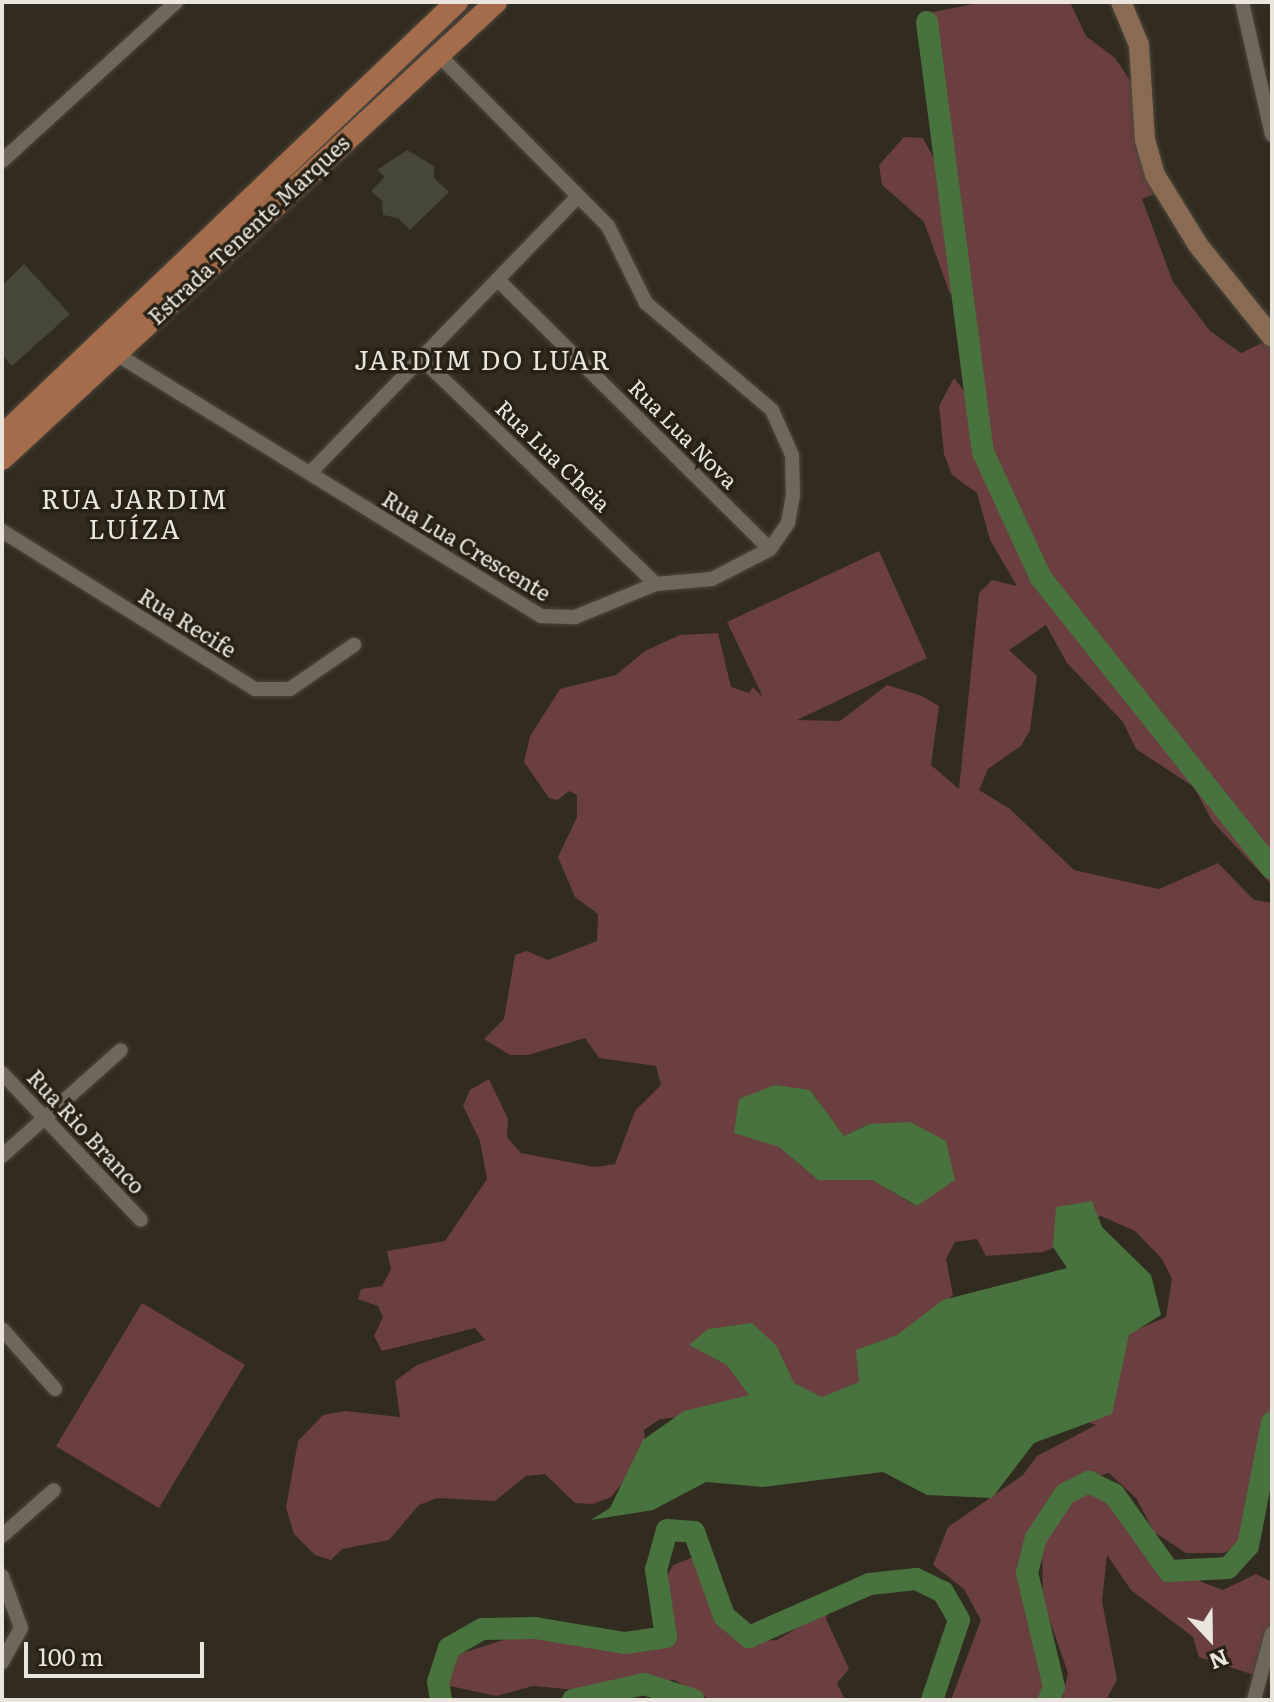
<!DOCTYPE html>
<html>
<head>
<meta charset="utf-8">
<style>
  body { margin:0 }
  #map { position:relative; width:1274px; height:1702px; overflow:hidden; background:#322b20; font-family:Literata,serif }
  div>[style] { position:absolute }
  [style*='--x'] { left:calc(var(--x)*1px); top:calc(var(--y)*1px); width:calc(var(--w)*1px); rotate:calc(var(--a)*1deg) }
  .green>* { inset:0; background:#6b3e3f; transform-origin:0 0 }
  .water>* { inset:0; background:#48733e }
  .river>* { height:22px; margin:-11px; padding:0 11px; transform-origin:11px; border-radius:11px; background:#48733e }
  .building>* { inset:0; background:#464739 }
  .roads { filter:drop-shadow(0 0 2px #4c463c) drop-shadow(0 0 2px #4c463c) }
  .street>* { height:14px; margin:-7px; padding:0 7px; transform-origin:7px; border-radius:7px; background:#6f675b }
  .secondary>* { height:20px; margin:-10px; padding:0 10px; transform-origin:10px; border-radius:10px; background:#896a53 }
  .primary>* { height:22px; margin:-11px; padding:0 11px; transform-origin:11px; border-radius:11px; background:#a46c4b }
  span { translate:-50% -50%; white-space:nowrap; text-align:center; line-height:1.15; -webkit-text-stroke:7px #282116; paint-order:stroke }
  .street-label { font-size:22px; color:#eae6de }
  .quarter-label { font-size:26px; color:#eae6de; letter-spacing:2px }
  .frame { position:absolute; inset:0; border:4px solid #eae6de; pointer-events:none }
  .north { position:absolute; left:1170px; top:1598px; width:80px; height:80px; -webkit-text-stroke:6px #282116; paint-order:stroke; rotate:158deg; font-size:22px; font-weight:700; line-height:32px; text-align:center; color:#eae6de }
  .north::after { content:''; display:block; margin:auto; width:28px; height:36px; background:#eae6de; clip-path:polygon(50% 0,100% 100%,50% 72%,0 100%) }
  .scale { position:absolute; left:24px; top:1642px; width:180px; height:36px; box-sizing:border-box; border:4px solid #eae6de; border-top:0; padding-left:10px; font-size:24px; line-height:28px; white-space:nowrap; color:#eae6de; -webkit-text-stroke:6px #282116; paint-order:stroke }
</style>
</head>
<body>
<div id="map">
  <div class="green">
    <i style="clip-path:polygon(evenodd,984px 2px,1070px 2px,1086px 36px,1115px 58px,1137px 91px,1159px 192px,1142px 199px,1173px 282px,1210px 331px,1241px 353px,1272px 338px,1272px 885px,1212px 821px,1194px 787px,1136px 749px,1123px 722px,1067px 663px,1046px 625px,1009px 650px,1037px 676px,1030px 730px,1021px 746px,988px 769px,979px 790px,1010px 809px,1074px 870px,1159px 889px,1218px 863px,1254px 900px,1272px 903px,1272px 1434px,1251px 1517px,1258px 1535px,1224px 1553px,1186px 1553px,1154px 1532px,1136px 1498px,1109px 1473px,1072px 1484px,1036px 1529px,1031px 1570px,1035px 1627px,1058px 1659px,1062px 1678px,1053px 1700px,951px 1700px,981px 1620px,964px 1589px,933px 1565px,948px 1527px,1023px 1475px,1037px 1456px,1096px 1425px,1074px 1417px,1111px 1341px,1166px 1317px,1172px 1279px,1162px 1259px,1135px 1231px,1101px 1216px,1083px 1221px,1063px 1244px,1043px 1252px,986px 1256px,977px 1239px,955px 1242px,946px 1259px,953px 1295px,924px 1321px,883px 1399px,660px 1419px,644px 1430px,646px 1450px,635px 1467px,611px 1497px,593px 1504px,575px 1503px,545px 1474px,526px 1476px,495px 1501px,437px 1498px,419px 1505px,389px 1540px,342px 1549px,331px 1560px,315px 1555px,294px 1534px,286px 1507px,298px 1441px,323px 1415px,345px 1411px,400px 1417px,395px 1381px,417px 1365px,485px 1340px,475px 1328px,382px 1351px,374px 1336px,383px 1317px,378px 1306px,358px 1299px,361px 1289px,382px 1286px,391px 1269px,387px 1251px,445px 1241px,487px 1179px,480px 1141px,463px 1106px,470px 1090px,489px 1079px,508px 1119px,507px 1137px,521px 1153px,595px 1167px,615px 1164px,635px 1111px,661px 1085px,656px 1066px,599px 1058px,585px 1038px,528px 1055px,510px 1055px,484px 1039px,504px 1019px,515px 955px,527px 951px,548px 960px,597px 941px,598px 914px,575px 897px,558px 857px,577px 817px,577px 795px,569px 791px,558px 800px,549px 798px,524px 762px,530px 736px,560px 689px,616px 675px,645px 651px,680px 635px,718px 633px,731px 687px,749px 693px,753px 687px,763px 697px,727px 622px,879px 551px,927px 658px,797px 720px,840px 721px,887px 685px,922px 696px,939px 706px,931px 765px,959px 789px,979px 593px,992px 580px,1017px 586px,990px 540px,977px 493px,952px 475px,944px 454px,939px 406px,954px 378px,965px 392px,982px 384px,970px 281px,962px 279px,950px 294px,924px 222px,882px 185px,879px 165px,904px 137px,923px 138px,960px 208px,933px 12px,984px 2px,810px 1090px,844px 1136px,869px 1124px,916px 1206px,872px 1180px,818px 1180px,779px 1147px,810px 1090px)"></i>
    <i style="left:142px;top:1303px;width:120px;height:167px;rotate:31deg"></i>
    <i style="clip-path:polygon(1090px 1485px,1119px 1507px,1155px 1552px,1202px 1582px,1223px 1590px,1256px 1574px,1272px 1582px,1272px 1627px,1254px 1675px,1199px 1657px,1193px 1637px,1131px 1590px,1107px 1555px,1102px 1601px,1117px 1680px,1106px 1700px,1062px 1700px,1068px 1673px,1043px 1601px,1042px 1545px,1073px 1494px)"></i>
    <i style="clip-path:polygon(691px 1558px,706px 1570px,739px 1642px,777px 1640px,829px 1609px,826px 1619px,849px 1669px,837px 1683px,845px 1700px,711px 1700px,674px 1680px,576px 1690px,533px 1686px,496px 1696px,441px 1684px,440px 1667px,459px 1654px,516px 1636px,649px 1649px,665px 1637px,671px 1620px,664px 1582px,673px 1565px)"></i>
  </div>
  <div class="water">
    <i style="clip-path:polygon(775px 1085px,810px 1090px,844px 1136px,869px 1124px,910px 1122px,946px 1141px,955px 1180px,917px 1206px,872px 1180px,818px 1180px,779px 1147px,734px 1133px,739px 1099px)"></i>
    <i style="clip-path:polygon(1092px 1201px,1102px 1227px,1151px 1275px,1161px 1315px,1129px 1335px,1112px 1414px,1034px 1443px,992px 1498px,927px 1495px,883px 1472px,763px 1487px,706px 1482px,653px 1510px,591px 1520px,610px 1508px,643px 1440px,684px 1411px,749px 1395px,727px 1365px,689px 1345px,708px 1329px,752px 1323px,776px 1345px,794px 1383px,822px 1397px,859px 1382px,856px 1350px,897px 1335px,943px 1300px,1067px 1268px,1053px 1247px,1056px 1207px)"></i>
  </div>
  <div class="river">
    <i style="--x:927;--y:22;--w:434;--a:82.6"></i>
    <i style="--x:983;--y:452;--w:139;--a:65.3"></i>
    <i style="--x:1041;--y:578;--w:371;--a:51.5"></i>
    <i style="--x:441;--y:1700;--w:18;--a:-99"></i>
    <i style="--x:438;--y:1682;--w:36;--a:-72"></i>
    <i style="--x:449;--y:1648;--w:38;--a:-30"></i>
    <i style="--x:482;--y:1629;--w:53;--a:-1.1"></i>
    <i style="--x:535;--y:1628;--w:91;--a:9.5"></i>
    <i style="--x:625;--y:1643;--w:41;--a:-8.3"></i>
    <i style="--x:666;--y:1637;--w:68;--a:-98.5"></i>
    <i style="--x:656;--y:1570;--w:41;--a:-74.6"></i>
    <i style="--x:667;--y:1530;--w:27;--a:4"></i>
    <i style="--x:694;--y:1532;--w:89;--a:70.3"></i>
    <i style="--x:724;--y:1616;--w:33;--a:40"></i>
    <i style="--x:749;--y:1637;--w:132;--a:-23.7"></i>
    <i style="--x:870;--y:1584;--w:46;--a:-6.2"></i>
    <i style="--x:916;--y:1579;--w:30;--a:26"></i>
    <i style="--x:943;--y:1592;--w:32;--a:60"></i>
    <i style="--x:959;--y:1620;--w:84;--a:108.6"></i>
    <i style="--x:573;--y:1700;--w:73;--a:-12.7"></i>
    <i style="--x:644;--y:1684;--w:52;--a:17.7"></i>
    <i style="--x:1049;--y:1700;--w:14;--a:-69"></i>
    <i style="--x:1054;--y:1687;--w:117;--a:-103.3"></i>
    <i style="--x:1027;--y:1573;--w:36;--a:-76"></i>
    <i style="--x:1036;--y:1538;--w:53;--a:-56.6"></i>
    <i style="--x:1065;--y:1494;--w:27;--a:-27"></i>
    <i style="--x:1089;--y:1482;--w:28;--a:26"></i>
    <i style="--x:1114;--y:1494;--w:95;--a:54.5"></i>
    <i style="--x:1169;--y:1571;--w:59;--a:-2.9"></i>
    <i style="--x:1228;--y:1568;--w:30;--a:-48"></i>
    <i style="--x:1248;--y:1546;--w:126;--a:-79"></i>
  </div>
  <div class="building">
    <i style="clip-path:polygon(407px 150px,434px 166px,434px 178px,449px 192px,410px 230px,398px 218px,383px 215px,382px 201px,371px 191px,385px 177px,377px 170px)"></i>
    <i style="clip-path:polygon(24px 264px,70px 314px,12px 366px,2px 355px,2px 286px)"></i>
  </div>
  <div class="roads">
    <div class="street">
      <i style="--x:1242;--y:2;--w:136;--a:77.3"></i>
      <i style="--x:2;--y:161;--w:236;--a:-42.4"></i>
      <i style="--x:499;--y:281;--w:381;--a:44.7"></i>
      <i style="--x:113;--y:352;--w:503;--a:31.67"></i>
      <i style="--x:541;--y:616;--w:34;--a:2"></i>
      <i style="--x:575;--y:617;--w:87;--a:-22.2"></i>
      <i style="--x:656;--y:584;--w:56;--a:-5.1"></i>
      <i style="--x:712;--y:579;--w:65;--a:-27.3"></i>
      <i style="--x:770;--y:549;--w:32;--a:-55"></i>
      <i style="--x:788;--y:523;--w:27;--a:-80"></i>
      <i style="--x:793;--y:496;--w:41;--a:-91.4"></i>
      <i style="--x:792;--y:455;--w:49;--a:-114"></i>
      <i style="--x:772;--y:410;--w:165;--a:-139.7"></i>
      <i style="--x:646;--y:303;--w:86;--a:-116.3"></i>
      <i style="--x:608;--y:226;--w:242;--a:-134.7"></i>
      <i style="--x:421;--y:358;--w:326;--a:43.9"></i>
      <i style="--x:310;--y:473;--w:384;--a:-45.9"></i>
      <i style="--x:2;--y:531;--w:298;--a:32"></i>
      <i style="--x:255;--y:689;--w:35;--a:0"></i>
      <i style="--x:290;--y:689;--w:78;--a:-34.5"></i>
      <i style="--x:2;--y:1073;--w:202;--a:46.6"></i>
      <i style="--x:2;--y:1156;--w:159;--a:-41.7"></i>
      <i style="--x:2;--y:1329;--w:80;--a:48.5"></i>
      <i style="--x:2;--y:1536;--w:69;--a:-41.5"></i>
      <i style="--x:2;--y:1576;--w:55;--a:69.9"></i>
      <i style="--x:21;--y:1628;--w:39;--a:119"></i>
      <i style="--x:1254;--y:1700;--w:69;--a:-75"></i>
    </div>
    <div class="secondary">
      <i style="--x:1121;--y:2;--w:47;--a:67.3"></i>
      <i style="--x:1139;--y:45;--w:95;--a:86.4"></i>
      <i style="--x:1145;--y:140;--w:36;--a:74"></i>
      <i style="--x:1155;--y:175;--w:82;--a:58.4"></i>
      <i style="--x:1198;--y:245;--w:118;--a:51.2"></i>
    </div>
    <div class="primary">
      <i style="--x:2;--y:436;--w:629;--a:-43.65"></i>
      <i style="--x:2;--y:459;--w:673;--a:-42.77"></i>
    </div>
  </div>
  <div class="street-label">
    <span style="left:248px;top:229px;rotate:-43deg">Estrada Tenente Marques</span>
    <span style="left:684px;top:433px;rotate:45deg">Rua Lua Nova</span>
    <span style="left:554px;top:455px;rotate:44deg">Rua Lua Cheia</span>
    <span style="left:467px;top:545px;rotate:31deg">Rua Lua Crescente</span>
    <span style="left:188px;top:622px;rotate:32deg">Rua Recife</span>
    <span style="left:87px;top:1131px;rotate:47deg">Rua Rio Branco</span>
  </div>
  <div class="quarter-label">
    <span style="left:483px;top:359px">JARDIM DO LUAR</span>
    <span style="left:135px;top:513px">RUA JARDIM<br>LUÍZA</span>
  </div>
  <div class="frame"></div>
  <div class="north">N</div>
  <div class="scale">100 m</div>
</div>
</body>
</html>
